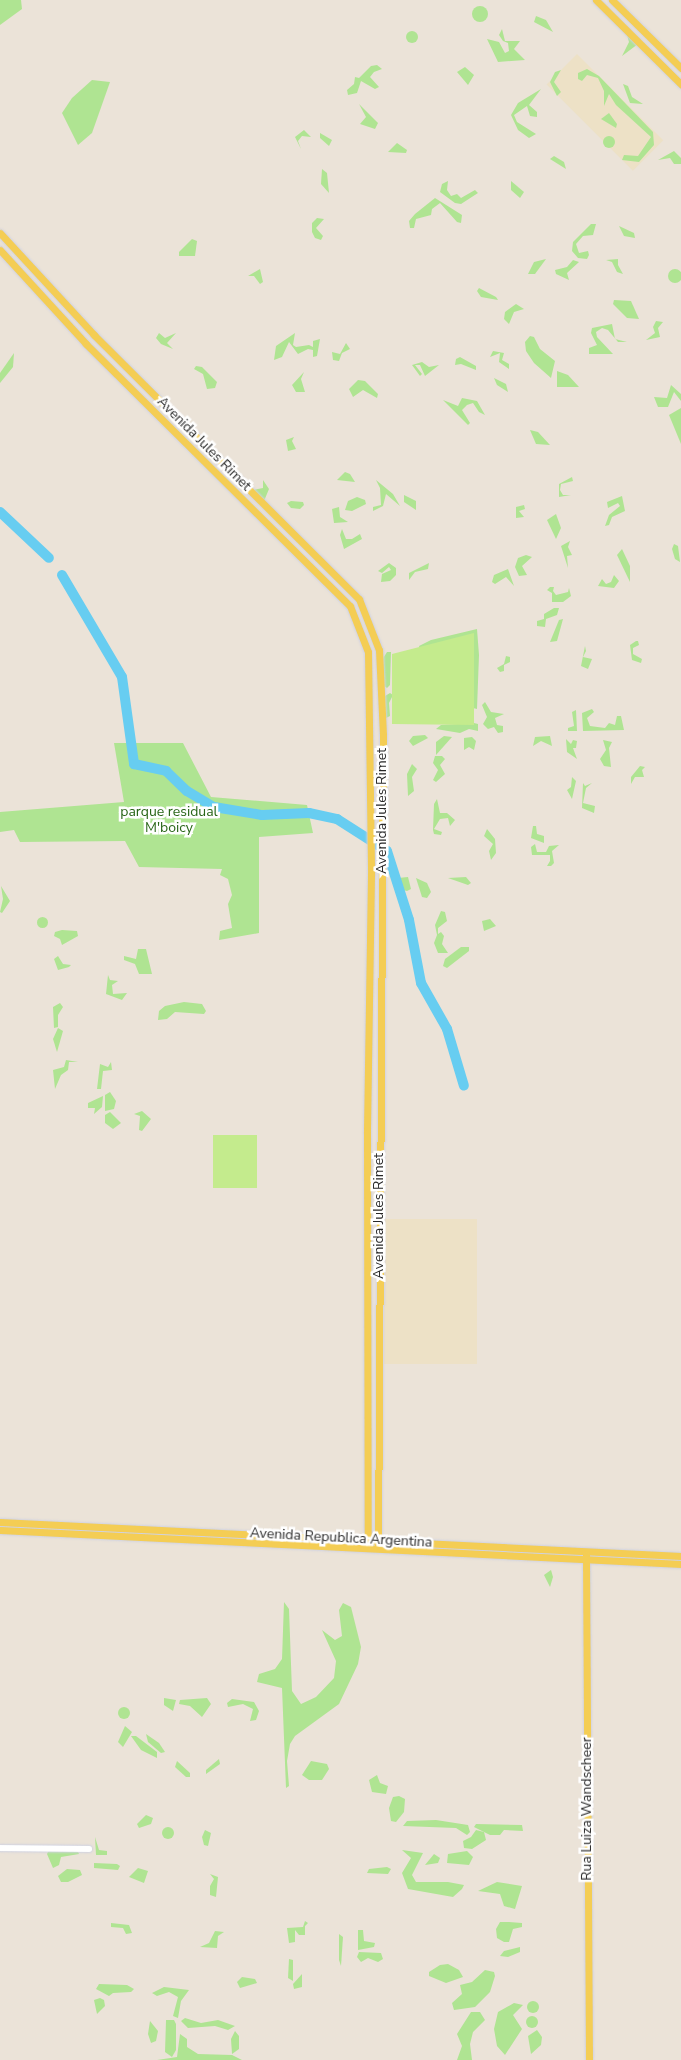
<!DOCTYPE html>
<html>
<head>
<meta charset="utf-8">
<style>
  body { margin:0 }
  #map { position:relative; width:681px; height:2060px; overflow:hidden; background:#ebe3d8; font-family:"Nunito Sans",sans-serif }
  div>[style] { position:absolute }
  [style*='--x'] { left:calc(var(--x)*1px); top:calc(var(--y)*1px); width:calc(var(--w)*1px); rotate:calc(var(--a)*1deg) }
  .education>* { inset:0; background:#ede1c6; transform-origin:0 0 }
  .green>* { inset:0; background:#afe492 }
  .round { border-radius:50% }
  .pitch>* { inset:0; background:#c4eb8d; transform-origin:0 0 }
  .river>* { height:10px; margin:-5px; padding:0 5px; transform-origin:5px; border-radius:5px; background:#67cdf1 }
  .roads { filter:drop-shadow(0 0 1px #ced1e1) drop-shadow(0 0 1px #ced1e1) }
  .minor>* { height:5.5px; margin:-2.75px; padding:0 2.75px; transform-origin:2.75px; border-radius:2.75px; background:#fff }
  .major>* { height:7px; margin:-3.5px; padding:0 3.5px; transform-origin:3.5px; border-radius:3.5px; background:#f4cd54 }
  span { translate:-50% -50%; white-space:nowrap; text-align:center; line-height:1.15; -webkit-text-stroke:5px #fff; paint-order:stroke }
  .street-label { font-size:14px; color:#272727 }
  .park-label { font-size:14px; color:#286517 }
</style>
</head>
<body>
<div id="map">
  <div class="education">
    <i style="left:577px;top:54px;width:122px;height:43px;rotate:45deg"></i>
    <i style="left:384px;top:1219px;width:93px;height:145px"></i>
  </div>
  <div class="green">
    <i style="clip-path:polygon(0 0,21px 0,22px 9px,0 25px)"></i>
    <i class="round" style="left:472px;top:6px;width:16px;height:16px"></i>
    <i style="clip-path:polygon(536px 16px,546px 20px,553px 32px,534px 22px)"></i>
    <i style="clip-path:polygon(502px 29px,505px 41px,520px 41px,514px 49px,525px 60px,498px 62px,487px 39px,499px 42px,505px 53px,509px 51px,508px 43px,503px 41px,499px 35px)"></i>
    <i class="round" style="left:406px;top:31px;width:12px;height:12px"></i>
    <i style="clip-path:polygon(627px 35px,638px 44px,622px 56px,629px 42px)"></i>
    <i style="clip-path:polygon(377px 65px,382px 69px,374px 72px,370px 77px,379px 87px,375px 89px,361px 81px,357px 93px,348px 95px,347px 90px,354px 84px,355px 77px,359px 78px,371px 66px)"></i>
    <i style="clip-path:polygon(465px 67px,474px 75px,468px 85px,457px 72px)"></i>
    <i style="clip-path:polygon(587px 69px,599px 76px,653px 132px,654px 145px,639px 162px,622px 160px,624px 155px,638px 156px,651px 137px,616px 105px,609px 94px,604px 106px,604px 91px,598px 78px,587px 75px,582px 81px,578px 79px,578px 73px)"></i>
    <i style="clip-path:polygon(561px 70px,554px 82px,561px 92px,557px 96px,550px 82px,555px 72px)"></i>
    <i style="clip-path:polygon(92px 80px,110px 82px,92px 133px,78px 145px,62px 113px,72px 98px)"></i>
    <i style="clip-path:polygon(623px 84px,628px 86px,632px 97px,643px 104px,630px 103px)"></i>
    <i style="clip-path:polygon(541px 89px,529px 105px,537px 112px,537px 117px,530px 116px,527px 106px,514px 115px,517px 122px,536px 134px,529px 138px,518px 130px,511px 115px,518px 103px)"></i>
    <i style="clip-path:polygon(359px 104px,378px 123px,375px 129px,360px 124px,366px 117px)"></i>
    <i style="clip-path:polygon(609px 113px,617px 124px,616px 128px,601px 119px)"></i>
    <i style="clip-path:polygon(304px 130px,311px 137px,302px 136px,298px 141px,301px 149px,295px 137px)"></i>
    <i style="clip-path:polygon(320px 133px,332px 140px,329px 146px,320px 138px)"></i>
    <i class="round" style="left:603px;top:136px;width:12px;height:12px"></i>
    <i style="clip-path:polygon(397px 143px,407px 150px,406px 153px,388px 152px)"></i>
    <i style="clip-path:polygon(674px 151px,681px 158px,681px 164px,674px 164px,670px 158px,658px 160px)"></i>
    <i style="clip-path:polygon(554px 156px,564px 162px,566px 169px,550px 159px)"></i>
    <i style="clip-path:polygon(322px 169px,327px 173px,329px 193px,321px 184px)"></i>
    <i style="clip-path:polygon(448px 181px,447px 190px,451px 196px,457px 194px,461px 198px,475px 190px,478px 193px,461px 204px,455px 203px,440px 192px,442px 184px)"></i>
    <i style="clip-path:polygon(511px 181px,524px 192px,520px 198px,511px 190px)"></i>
    <i style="clip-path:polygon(435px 198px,462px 215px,461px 223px,457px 222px,440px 203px,432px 209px,431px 215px,416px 219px,414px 228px,410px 228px,409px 221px,415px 214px)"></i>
    <i style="clip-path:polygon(317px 218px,324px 219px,316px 228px,323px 236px,321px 240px,315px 238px,312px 232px,312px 223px)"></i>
    <i style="clip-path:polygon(591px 224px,596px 224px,593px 235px,583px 236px,576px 244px,579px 253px,588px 251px,589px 255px,587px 259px,578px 258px,572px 251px,573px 242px)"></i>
    <i style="clip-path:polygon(619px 226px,634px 233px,635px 238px,624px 236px)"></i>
    <i style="clip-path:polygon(192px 239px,197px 241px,195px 256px,179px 256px,179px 252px)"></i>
    <i style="clip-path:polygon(546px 259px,535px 274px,528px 274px,534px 262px)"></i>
    <i style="clip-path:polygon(618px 259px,618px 265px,623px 274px,617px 272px,612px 262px,606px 260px)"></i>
    <i style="clip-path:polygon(573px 260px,579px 262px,567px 273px,569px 280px,556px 274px,555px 270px,567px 267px)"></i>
    <i style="clip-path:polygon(260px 269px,263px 282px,260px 284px,254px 276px,248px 276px)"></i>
    <i class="round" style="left:668px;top:269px;width:14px;height:14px"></i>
    <i style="clip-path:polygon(479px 288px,496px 297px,498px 300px,481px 297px,477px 291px)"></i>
    <i style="clip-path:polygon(614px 300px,631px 301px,639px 319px,627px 318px,613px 304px)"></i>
    <i style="clip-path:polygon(516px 304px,524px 309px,514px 312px,509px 324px,504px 319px,505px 312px)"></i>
    <i style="clip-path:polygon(656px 321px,663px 322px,658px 328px,660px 337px,646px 340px,655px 333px,653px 327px)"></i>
    <i style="clip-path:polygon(612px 324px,615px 339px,627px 342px,618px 342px,608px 330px,602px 328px,596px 332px,597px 337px,613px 354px,589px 354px,589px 348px,597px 345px,591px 333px,592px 328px)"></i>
    <i style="clip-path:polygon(159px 333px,165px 338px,176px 333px,167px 343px,173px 349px,161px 344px,156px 338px)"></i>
    <i style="clip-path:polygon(295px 333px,293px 345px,296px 347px,309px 345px,313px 347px,313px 341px,320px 339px,317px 356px,313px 357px,313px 350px,308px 349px,298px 354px,289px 342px,282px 357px,274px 360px,276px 346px)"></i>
    <i style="clip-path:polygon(530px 336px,534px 337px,540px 349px,555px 361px,551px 378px,534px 363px,526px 351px,525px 342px)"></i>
    <i style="clip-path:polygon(346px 343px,350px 349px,342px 353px,339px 361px,333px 360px,332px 352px,340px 354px)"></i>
    <i style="clip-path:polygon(493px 351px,504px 353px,502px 360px,509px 364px,509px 369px,499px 362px,500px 353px,490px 357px)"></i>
    <i style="clip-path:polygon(14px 353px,13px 367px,0 383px,0 373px)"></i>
    <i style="clip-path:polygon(460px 357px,476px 366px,476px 370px,461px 364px,455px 365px,456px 359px)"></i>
    <i style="clip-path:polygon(422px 362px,429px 367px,439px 365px,425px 376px,420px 365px,415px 365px,422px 374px,420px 376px,412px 365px)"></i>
    <i style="clip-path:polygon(196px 366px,202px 367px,217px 382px,215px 388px,207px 389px,203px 374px,194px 369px)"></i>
    <i style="clip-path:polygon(557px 371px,568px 375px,579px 387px,557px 387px)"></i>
    <i style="clip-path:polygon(304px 372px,301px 379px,305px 392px,296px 392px,292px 385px)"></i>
    <i style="clip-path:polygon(494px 378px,506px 384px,508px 392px,497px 385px)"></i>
    <i style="clip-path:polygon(358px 380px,365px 381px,378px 394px,377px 398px,363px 390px,353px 397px,349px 389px)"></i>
    <i style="clip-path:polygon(671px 385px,681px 394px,681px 401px,674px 392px,668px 407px,658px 407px,654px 397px,667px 398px)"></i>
    <i style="clip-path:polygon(462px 398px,477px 401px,485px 415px,479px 412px,473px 403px,467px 405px,462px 410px,470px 423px,468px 425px,443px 400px,458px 406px)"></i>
    <i style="clip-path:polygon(681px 408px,681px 444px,669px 415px)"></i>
    <i style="clip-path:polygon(530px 430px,538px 432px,550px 445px,536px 444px)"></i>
    <i style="clip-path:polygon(294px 437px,292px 441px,296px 449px,288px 451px,286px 440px)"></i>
    <i style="clip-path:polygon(345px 472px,350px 474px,355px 482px,337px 480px)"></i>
    <i style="clip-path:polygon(572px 477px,573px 481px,561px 484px,560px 490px,563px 495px,571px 495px,559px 497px,559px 484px)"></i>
    <i style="clip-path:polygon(263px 480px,269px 489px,264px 501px,253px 490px,263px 488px)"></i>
    <i style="clip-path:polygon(376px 480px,393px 494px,400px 506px,386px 494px,383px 506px,373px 511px,373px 507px,381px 505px,380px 488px)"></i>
    <i style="clip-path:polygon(404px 495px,416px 501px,416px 510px,404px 502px)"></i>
    <i style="clip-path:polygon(622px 496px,625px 511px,612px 517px,609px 525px,605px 526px,609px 515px,620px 506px,618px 503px,608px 508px,607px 502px)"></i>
    <i style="clip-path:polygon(357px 497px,365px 500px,366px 504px,352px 511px,345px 510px,348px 501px)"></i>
    <i style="clip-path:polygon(291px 501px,303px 502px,304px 505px,300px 509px,291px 508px,287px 503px)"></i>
    <i style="clip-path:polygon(524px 505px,525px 509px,519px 511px,524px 517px,516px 518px,516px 507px)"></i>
    <i style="clip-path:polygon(339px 507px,340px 517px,348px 522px,334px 523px,332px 509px)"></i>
    <i style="clip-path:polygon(556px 514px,561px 528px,556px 539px,547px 520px)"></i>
    <i style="clip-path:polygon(342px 529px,346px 539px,352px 539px,360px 534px,362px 539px,344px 549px,340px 535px)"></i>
    <i style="clip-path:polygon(570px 541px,568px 547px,572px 555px,567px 556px,568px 568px,561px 546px)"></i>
    <i style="clip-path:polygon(674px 544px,678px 546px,680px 562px,675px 559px,672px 549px)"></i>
    <i style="clip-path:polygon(622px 549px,630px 566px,630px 582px,617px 555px)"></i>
    <i style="clip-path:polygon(526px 555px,532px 557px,522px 566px,527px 575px,519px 576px,515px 567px,518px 558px)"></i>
    <i style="clip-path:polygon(389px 563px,396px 568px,396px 575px,390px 581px,381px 582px,382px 574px,391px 570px,389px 567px,382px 573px,378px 571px)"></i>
    <i style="clip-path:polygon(429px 563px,428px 569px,415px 572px,409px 580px,409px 573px)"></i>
    <i style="clip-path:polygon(508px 569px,514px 586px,506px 577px,495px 584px,492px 582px,494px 575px)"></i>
    <i style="clip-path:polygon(614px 575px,619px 581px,614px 588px,598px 586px,602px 579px,606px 584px,611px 582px)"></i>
    <i style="clip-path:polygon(550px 587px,554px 587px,553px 591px,556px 595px,568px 592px,569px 588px,571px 596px,563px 602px,552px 602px,552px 593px,547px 590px)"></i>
    <i style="clip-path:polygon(554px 608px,559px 608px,557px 615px,546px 619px,545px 627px,537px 626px,537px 621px,544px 619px,544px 614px)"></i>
    <i style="clip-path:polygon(563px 619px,557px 641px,550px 642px,559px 620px)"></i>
    <i style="clip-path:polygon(477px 629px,479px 655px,477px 709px,473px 708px,473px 636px,420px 650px,419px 646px,431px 640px)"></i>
    <i style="clip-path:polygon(636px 641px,638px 641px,639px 645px,633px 648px,633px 654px,642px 659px,641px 663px,632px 660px,630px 645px)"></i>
    <i style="clip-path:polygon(585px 646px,586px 651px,583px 657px,592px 659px,588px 669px,581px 666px)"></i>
    <i style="clip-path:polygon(387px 652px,391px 652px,390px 685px,387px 688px,383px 685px,382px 660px)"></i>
    <i style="clip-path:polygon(506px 656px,510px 657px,510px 662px,504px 665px,504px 671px,500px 672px,497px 668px,504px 664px)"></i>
    <i style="clip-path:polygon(390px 693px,393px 695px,389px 703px,390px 716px,386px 718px,385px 696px)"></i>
    <i style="clip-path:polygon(485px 702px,491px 712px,504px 714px,495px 718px,497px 725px,503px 726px,503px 732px,498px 733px,494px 727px,488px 729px,483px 724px,487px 717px,482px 705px)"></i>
    <i style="clip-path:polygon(592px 709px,594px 712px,587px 718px,590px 726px,605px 728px,609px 723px,615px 725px,617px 716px,621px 716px,624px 730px,583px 731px,582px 713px)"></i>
    <i style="clip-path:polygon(576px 710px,577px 731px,568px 731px,568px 728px,574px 726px,572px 712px)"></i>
    <i style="clip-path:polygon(474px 723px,478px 724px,478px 731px,469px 729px,460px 733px,436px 729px,441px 725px)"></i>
    <i style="clip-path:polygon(413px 736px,425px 735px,428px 738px,413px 746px,409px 741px)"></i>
    <i style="clip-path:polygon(444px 736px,452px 737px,436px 755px,436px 742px)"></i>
    <i style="clip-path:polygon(550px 736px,552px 746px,541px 741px,533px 746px,535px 737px)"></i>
    <i style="clip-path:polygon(472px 737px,476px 741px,474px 750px,469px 747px,464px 750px,464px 738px)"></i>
    <i style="clip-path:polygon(566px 739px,571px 744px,573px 740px,577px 741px,576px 748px,573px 748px,577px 759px,567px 752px)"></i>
    <i style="clip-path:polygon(603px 740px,612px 742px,609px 748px,611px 767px,604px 766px,600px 759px,606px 750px)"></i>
    <i style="clip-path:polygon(114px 743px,183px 743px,211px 797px,307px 805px,313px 833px,259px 837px,259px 933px,219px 940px,220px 931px,232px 928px,228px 904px,232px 895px,228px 879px,220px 875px,222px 869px,139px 867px,125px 841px,20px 842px,14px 830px,0 832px,0 812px,124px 802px)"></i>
    <i style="clip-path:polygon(435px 756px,442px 756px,445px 759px,440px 765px,445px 774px,436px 782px,433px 780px,438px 770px,433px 763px)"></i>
    <i style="clip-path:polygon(412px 764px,417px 769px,412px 777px,414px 791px,408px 796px,407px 774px)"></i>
    <i style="clip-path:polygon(640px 766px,645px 767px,642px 770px,644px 777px,635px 777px,631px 784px,631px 777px)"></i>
    <i style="clip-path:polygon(572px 777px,576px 781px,572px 799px,567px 790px,571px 787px)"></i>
    <i style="clip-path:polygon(583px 783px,585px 786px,592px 783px,586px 788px,583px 803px,595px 806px,594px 813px,582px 808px)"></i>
    <i style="clip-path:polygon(437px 799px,440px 813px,447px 813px,455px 820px,450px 826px,448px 818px,440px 819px,434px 829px,442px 832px,441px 835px,434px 834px,433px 830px,434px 804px)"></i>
    <i style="clip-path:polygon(533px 826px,536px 826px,537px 834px,544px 836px,544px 843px,531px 838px)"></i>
    <i style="clip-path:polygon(487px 829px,495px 839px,496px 853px,491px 860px,489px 851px,493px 844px,484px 836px)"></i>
    <i style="clip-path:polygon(535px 844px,537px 852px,546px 852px,549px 846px,559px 845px,552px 851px,554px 863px,551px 866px,547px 866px,550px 861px,550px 855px,532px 855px,531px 847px)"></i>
    <i style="clip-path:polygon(408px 877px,411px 889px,407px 891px,403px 890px,398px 878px)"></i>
    <i style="clip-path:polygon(466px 877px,471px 883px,468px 885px,448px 878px)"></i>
    <i style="clip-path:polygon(416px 878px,427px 883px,431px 892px,427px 898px,422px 897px)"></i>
    <i style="clip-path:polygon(1px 886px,10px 901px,2px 913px,0 912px,3px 899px)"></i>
    <i style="clip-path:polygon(441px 911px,445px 912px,447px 921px,438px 928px,438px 934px,441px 932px,444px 936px,442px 944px,448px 953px,438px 953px,434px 943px,437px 935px,435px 925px)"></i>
    <i class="round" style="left:36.5px;top:916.5px;width:11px;height:11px"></i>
    <i style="clip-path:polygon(490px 919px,496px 926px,484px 931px,482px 921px)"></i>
    <i style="clip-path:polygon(62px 930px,77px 931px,78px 936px,62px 945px,60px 939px,54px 936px,55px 932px)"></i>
    <i style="clip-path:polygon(461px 947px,469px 947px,469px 951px,447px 968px,443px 966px,445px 959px)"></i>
    <i style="clip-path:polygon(138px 949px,146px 949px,152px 974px,139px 974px,135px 964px,124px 960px,124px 956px,136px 959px)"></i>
    <i style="clip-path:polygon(58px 956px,63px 964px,71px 965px,69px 967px,58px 970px,54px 959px)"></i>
    <i style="clip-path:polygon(108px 975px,110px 980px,118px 981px,112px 985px,113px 994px,127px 993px,122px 1000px,106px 994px)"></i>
    <i style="clip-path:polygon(184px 1002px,202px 1004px,206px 1011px,204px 1014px,175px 1012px,167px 1019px,158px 1020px,159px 1011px,165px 1006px)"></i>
    <i style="clip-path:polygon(60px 1003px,63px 1007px,58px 1015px,58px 1027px,54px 1028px,53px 1007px)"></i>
    <i style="clip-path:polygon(58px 1028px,63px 1031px,57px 1052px,53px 1039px)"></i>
    <i style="clip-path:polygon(66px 1060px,78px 1062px,69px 1062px,68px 1070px,61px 1075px,55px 1089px,53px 1070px,64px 1067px)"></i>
    <i style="clip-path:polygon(111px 1062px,112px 1070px,103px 1071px,101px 1089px,97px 1089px,100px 1064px,108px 1067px)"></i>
    <i style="clip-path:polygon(110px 1092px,116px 1101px,114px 1109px,105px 1111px,105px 1095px)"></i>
    <i style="clip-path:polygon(103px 1096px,102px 1107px,94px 1114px,95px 1108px,88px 1108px,88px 1103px)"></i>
    <i style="clip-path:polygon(142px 1111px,151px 1119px,142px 1131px,139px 1130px,140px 1116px,134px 1114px)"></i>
    <i style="clip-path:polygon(110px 1112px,121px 1123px,113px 1129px,105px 1123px,105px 1115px)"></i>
    <i style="clip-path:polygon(551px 1570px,553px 1577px,550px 1587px,544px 1575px)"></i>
    <i style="clip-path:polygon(284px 1602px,289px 1609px,292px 1691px,301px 1704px,316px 1697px,334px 1678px,336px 1661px,322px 1630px,335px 1640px,342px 1636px,339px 1610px,343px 1603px,351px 1607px,361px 1647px,358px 1664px,339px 1704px,295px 1736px,290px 1744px,287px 1761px,289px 1786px,286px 1788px,282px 1688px,257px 1682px,259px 1674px,275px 1669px,282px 1659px)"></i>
    <i style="clip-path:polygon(164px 1698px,176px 1700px,173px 1711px,164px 1705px)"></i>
    <i style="clip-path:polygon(207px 1698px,211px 1704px,202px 1717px,190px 1706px,179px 1704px,180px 1700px)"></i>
    <i style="clip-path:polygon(232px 1699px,254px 1702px,259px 1711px,256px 1720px,250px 1721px,253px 1709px,243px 1704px,228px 1707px,227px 1703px)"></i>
    <i class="round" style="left:118px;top:1707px;width:12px;height:12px"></i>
    <i style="clip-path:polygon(125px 1726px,132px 1732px,123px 1747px,118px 1742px)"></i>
    <i style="clip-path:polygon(146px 1734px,159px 1743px,165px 1752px,161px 1753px,148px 1742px)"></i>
    <i style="clip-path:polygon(131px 1736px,136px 1736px,157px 1752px,157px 1758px,141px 1750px)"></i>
    <i style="clip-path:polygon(219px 1759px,220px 1764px,206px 1774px,206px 1770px)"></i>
    <i style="clip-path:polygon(177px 1761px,190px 1773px,190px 1777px,186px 1777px,175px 1767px)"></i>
    <i style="clip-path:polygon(311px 1761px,327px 1764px,329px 1769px,322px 1780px,309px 1780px,302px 1775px)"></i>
    <i style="clip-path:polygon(377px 1775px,380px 1783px,388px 1786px,386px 1794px,372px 1792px,369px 1780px)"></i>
    <i style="clip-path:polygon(399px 1796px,405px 1799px,404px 1812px,396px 1822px,391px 1821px,389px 1808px,393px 1797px)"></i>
    <i style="clip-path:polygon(146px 1815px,153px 1818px,151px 1824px,139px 1828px,137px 1824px)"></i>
    <i style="clip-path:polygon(436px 1820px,468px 1825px,470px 1832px,467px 1835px,456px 1828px,403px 1826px,407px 1821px)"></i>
    <i style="clip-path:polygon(476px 1824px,522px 1825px,523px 1831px,504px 1830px,500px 1835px,490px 1835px,474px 1827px)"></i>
    <i class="round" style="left:162px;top:1827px;width:12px;height:12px"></i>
    <i style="clip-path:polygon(205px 1830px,211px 1833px,208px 1846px,204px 1845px,202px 1837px)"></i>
    <i style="clip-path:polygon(476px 1830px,484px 1832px,486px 1840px,472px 1849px,464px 1848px,463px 1841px,471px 1837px)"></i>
    <i style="clip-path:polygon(95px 1837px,99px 1850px,107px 1851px,107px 1855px,96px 1855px)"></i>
    <i style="clip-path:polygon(49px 1850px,77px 1850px,79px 1854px,61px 1857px,59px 1865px,53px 1868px,47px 1854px)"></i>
    <i style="clip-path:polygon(402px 1850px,423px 1853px,412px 1875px,416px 1882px,448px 1882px,464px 1885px,462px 1889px,453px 1897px,408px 1889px,402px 1873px,411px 1858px)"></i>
    <i style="clip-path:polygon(467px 1851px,473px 1857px,469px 1865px,447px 1863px,448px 1854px)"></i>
    <i style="clip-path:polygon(434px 1854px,440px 1858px,438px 1863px,425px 1865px)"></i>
    <i style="clip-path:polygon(94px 1863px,117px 1864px,120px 1866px,118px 1870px,94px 1868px)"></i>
    <i style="clip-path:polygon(387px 1867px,391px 1869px,388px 1874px,367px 1873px,369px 1869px)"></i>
    <i style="clip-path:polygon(138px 1868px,148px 1871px,144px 1883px,129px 1877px)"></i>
    <i style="clip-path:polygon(67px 1869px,80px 1870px,82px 1875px,68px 1882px,61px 1882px,58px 1876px)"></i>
    <i style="clip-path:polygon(210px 1874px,218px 1877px,216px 1897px,210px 1895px,210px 1886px,214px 1879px)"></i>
    <i style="clip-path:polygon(497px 1882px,522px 1886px,515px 1909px,504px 1906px,500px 1894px,478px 1891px)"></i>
    <i style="clip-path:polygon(305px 1921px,308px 1923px,305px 1926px,305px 1935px,299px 1935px,295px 1930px,295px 1942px,289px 1943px,287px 1928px,303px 1927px)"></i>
    <i style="clip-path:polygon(500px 1922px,509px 1922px,522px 1923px,522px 1927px,513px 1929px,509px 1942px,504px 1942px,497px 1938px,496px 1929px)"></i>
    <i style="clip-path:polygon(111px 1923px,129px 1925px,132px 1933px,126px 1934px,123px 1928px,111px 1927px)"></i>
    <i style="clip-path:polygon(358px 1930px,363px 1930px,364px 1941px,375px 1943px,374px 1947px,358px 1950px)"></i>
    <i style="clip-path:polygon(215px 1931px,224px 1932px,218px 1936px,217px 1948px,200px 1947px,209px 1943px)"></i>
    <i style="clip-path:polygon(339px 1934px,343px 1937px,341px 1966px,339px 1960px)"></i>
    <i style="clip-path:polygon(520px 1947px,520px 1952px,508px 1957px,500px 1956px,504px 1951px)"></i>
    <i style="clip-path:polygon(359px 1952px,381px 1953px,383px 1959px,378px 1962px,368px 1958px,361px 1962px,357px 1957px)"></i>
    <i style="clip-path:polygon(289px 1959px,293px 1960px,293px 1981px,288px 1978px)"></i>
    <i style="clip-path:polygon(448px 1964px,459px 1970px,463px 1977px,446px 1983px,429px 1976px,429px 1972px,440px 1965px)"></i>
    <i style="clip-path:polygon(485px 1970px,494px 1972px,495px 1976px,490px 1992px,475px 2007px,454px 2010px,452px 2003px,462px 1994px,460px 1985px,472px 1982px)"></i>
    <i style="clip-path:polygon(302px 1974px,302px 1987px,294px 1989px,293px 1984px)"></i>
    <i style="clip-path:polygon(242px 1977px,255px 1979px,257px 1983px,240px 1988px,237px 1982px)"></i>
    <i style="clip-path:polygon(99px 1984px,127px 1985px,134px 1989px,131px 1992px,113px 1993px,109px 1996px,96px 1989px)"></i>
    <i style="clip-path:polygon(164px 1987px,189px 1990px,181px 2001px,178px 2018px,173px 2016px,178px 1997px,169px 1992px,157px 1996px,152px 1993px)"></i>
    <i style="clip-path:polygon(100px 1998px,104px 2000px,105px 2006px,97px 2014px,94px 2000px)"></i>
    <i class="round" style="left:527px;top:2001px;width:12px;height:12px"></i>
    <i style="clip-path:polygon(514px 2003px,523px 2005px,513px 2015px,522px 2029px,505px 2055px,497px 2046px,494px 2029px,498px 2012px)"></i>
    <i style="clip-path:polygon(471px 2012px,480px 2012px,485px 2020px,473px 2032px,470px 2044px,472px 2060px,457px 2060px,462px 2046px,457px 2034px)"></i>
    <i class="round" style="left:526px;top:2016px;width:12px;height:12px"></i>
    <i style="clip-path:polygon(185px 2018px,201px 2023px,218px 2020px,235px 2026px,228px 2030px,215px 2026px,188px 2028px,181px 2021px)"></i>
    <i style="clip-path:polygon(166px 2020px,174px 2020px,176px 2024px,176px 2050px,172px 2057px,165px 2052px)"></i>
    <i style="clip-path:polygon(150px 2021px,158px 2031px,156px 2041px,151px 2043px,148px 2034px)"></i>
    <i style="clip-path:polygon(537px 2030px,542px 2037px,541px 2045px,531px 2054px,528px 2036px)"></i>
    <i style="clip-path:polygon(235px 2031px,239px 2036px,239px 2049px,232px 2054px,231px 2039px)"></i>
    <i style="clip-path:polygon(180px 2034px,187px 2039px,187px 2047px,198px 2054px,232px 2055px,242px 2060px,157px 2060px,177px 2057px)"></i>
  </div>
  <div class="pitch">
    <i style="clip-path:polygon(474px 633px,474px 725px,392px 724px,392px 654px)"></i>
    <i style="left:213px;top:1135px;width:44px;height:53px"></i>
  </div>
  <div class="river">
    <i style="--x:0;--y:512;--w:67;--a:43.2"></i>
    <i style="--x:62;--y:575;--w:118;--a:59.5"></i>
    <i style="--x:122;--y:677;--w:88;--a:82.1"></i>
    <i style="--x:134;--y:764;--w:33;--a:12"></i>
    <i style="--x:166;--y:771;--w:29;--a:44"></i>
    <i style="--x:187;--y:791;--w:31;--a:31"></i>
    <i style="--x:214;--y:807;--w:49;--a:9.5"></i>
    <i style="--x:262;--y:815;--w:47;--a:-2.4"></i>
    <i style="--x:309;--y:813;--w:29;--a:12"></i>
    <i style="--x:337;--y:819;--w:59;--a:32.6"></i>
    <i style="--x:387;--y:851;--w:72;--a:72.3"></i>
    <i style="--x:409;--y:920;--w:64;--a:79.2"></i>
    <i style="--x:421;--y:983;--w:53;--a:60.5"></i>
    <i style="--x:447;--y:1029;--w:59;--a:73.4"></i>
  </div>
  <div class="roads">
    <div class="minor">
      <i style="--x:0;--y:1848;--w:89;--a:0.6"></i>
    </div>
    <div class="major">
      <i style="--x:596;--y:0;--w:120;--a:44.7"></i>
      <i style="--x:612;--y:0;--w:97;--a:44.6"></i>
      <i style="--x:0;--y:233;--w:139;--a:47.3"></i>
      <i style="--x:94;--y:335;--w:374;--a:44.9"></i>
      <i style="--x:359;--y:599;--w:55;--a:68.6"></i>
      <i style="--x:379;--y:650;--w:85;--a:87.3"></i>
      <i style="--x:383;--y:735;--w:812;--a:90.35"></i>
      <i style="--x:0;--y:250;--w:127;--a:47.5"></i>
      <i style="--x:86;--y:344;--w:372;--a:44.8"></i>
      <i style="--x:350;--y:606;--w:49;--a:68.6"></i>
      <i style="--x:368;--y:652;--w:223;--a:89.2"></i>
      <i style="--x:371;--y:875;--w:258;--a:90.9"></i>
      <i style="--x:367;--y:1133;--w:414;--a:89.9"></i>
      <i style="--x:0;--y:1522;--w:682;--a:2.86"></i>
      <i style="--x:0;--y:1530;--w:682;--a:2.86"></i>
      <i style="--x:586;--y:1555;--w:505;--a:89.66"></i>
    </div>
  </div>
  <div class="street-label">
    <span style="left:204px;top:444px;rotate:45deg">Avenida Jules Rimet</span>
    <span style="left:382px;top:811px;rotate:-90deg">Avenida Jules Rimet</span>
    <span style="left:379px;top:1216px;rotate:-90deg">Avenida Jules Rimet</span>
    <span style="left:341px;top:1538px;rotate:3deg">Avenida Republica Argentina</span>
    <span style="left:587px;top:1809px;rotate:-90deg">Rua Luiza Wandscheer</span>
  </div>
  <div class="park-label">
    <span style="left:169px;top:820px">parque residual<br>M'boicy</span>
  </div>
</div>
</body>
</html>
